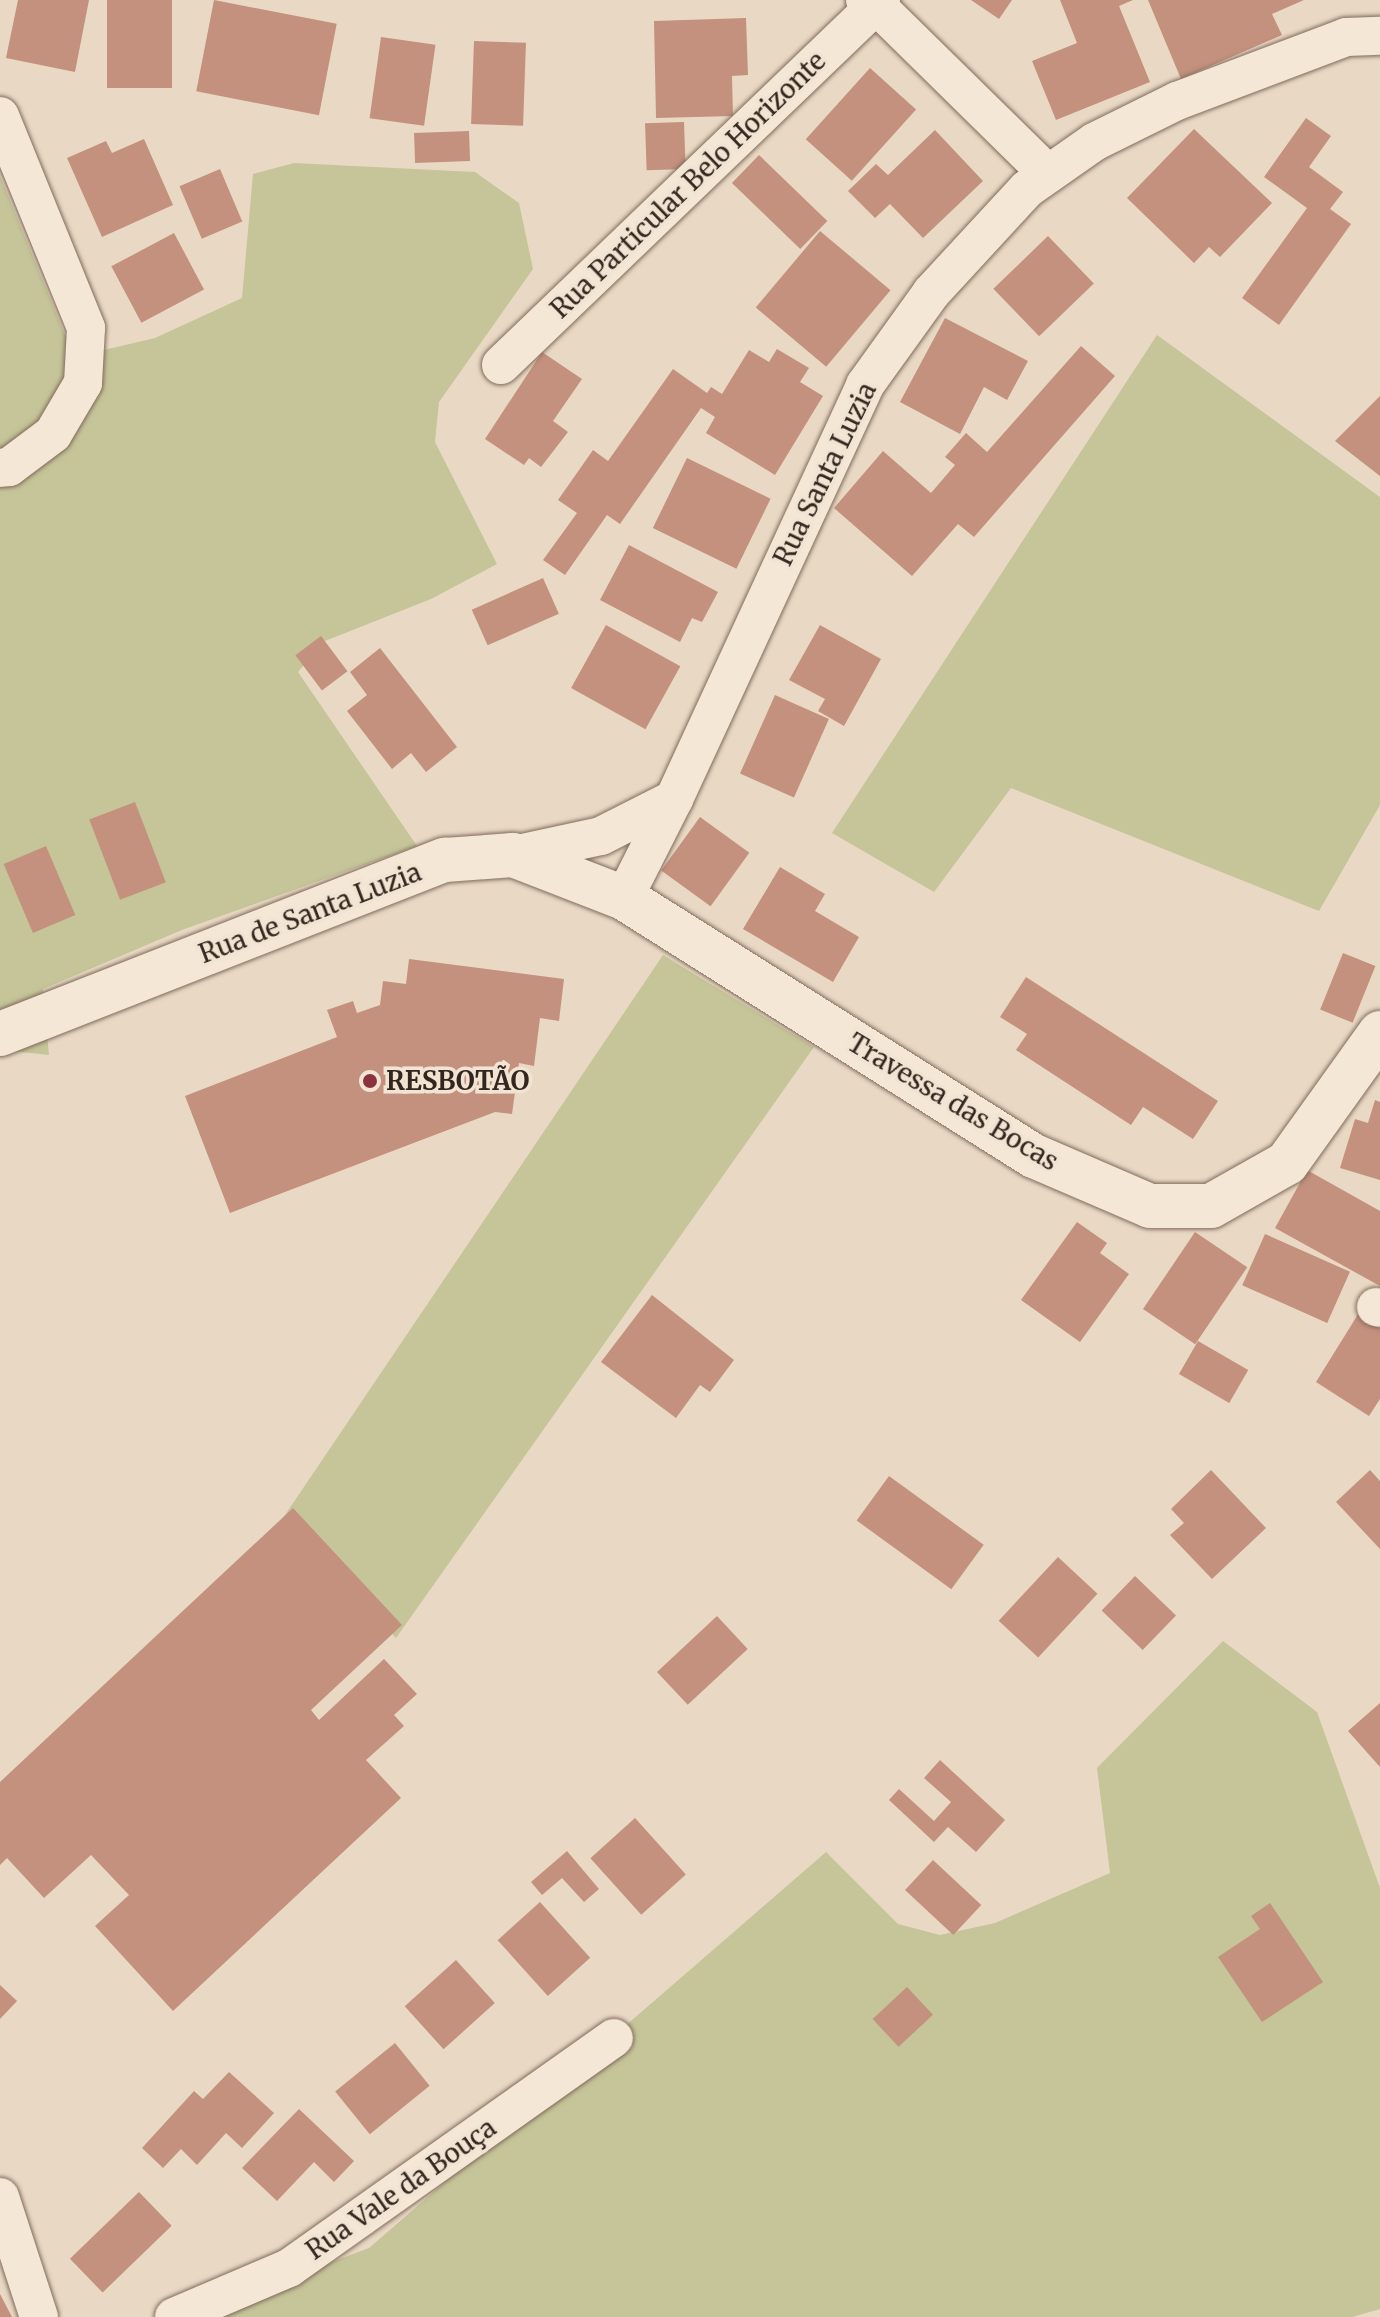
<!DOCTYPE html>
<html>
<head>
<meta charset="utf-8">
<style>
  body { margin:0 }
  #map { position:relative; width:1380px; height:2317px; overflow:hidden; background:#e9d9c4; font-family:Merriweather,serif }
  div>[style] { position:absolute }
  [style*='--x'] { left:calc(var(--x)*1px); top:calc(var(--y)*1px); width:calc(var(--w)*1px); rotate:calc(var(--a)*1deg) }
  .green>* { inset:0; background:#c5c599 }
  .building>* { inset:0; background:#c3917d; transform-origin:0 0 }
  .roads { filter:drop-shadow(0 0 2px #816b5c) drop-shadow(0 0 2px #816b5c) }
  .minor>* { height:38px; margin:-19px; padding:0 19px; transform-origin:19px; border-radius:19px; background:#f5e7d6 }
  .tertiary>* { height:44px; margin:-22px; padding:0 22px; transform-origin:22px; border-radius:22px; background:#f5e7d6 }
  .dots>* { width:22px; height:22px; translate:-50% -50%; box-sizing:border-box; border:4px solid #f1e4d2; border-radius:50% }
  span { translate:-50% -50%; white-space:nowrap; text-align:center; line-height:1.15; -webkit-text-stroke:7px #f1e4d2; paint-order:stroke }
  .street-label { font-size:26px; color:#33261f }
  .poi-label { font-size:26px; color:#33261f; font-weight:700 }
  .left { translate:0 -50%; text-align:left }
</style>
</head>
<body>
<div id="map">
  <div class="green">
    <i style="clip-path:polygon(294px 163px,475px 172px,519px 203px,533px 269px,439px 402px,435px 442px,497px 564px,431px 599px,325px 641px,298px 672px,417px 846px,182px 930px,43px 989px,49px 1055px,0 1050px,0 176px,74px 357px,155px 338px,242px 298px,253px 174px)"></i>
    <i style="clip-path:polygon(1157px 335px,1380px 497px,1380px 805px,1319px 911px,1011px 788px,934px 892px,832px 833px)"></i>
    <i style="clip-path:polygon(663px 955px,814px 1047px,396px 1638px,283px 1518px)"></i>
    <i style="clip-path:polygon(1223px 1641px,1317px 1712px,1380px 1888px,1380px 2309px,1352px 2317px,217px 2317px,235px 2298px,369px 2248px,826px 1852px,898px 1924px,940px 1935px,995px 1923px,1110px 1873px,1097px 1768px)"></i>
  </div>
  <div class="building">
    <i style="clip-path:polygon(18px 0,89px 0,75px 72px,6px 58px)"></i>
    <i style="left:107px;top:0;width:65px;height:88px"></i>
    <i style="left:214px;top:0;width:125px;height:93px;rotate:11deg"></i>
    <i style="clip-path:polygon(971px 0,1012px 0,999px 19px)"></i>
    <i style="clip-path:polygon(1060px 0,1133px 0,1119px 6px,1150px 82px,1056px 120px,1032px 61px,1077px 43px)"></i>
    <i style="clip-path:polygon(1148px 0,1304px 0,1272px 14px,1282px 35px,1181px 79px)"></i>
    <i style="clip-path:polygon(746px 18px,748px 75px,732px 76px,733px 116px,656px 118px,654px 21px)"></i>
    <i style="left:381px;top:37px;width:55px;height:82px;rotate:8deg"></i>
    <i style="left:474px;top:41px;width:52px;height:83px;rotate:2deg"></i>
    <i style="left:870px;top:68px;width:62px;height:96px;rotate:42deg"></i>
    <i style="clip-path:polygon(1306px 118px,1331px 136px,1309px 167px,1343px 192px,1330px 209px,1351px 224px,1279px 325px,1242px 298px,1307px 208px,1264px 177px)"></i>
    <i style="left:684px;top:122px;width:47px;height:39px;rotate:88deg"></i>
    <i style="clip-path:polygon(1194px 129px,1272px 203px,1220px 257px,1209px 247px,1194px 263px,1127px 198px)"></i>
    <i style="clip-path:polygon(935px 130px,983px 181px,923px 238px,890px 204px,875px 218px,848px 191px,876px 164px,888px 175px)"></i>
    <i style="left:469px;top:131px;width:30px;height:55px;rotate:88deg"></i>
    <i style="clip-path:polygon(144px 139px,173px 205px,102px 237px,67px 158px,106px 141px,112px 153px)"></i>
    <i style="left:759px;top:155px;width:95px;height:39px;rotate:44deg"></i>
    <i style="left:220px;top:169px;width:57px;height:44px;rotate:67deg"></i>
    <i style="left:820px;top:231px;width:92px;height:100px;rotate:40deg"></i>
    <i style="left:174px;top:233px;width:64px;height:71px;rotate:62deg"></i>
    <i style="left:1048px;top:236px;width:66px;height:76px;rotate:46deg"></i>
    <i style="clip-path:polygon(945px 318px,1028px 361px,1007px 400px,984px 387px,960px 434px,900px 402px)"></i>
    <i style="clip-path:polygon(1081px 346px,1115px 376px,974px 537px,958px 524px,912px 576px,834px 508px,883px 451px,931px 493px,955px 465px,945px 457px,966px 433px,987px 452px)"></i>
    <i style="clip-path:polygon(777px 349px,809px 368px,800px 382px,823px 396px,775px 475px,706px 433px,715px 417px,701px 408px,620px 524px,607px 515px,565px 575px,543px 560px,577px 513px,558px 500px,593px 450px,608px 461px,673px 369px,707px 393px,711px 387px,722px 394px,749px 350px,769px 362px)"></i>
    <i style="clip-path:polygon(542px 352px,582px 379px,553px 421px,568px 432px,541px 467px,529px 458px,524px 465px,485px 439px)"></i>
    <i style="clip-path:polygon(1380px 396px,1380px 476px,1335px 441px)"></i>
    <i style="left:687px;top:458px;width:93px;height:78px;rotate:26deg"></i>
    <i style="clip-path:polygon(629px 545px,718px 592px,702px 622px,692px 618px,680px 642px,600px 600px)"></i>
    <i style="left:543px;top:578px;width:39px;height:78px;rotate:66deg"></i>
    <i style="left:606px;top:625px;width:85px;height:72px;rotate:29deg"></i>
    <i style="clip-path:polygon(820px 625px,881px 659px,844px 726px,818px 711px,825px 699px,789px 680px)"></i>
    <i style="left:321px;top:636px;width:44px;height:32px;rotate:53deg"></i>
    <i style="clip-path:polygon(380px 648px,457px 747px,426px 772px,411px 753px,392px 769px,347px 711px,367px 695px,350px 672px)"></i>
    <i style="left:775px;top:695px;width:59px;height:86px;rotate:24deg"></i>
    <i style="left:135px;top:802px;width:86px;height:49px;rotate:69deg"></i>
    <i style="left:700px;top:817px;width:61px;height:66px;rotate:36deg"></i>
    <i style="left:46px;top:846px;width:75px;height:46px;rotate:67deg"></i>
    <i style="clip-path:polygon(780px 867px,825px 894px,815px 911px,859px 937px,833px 982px,743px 929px)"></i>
    <i style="left:1343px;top:953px;width:35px;height:61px;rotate:22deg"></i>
    <i style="clip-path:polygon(409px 959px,564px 979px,559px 1021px,540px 1018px,534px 1066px,519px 1063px,512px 1114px,495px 1112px,230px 1213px,185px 1096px,337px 1037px,327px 1010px,353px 1001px,357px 1013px,380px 1005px,383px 981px,406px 984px)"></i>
    <i style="clip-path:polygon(1026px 977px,1218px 1101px,1193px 1139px,1143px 1107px,1131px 1125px,1016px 1050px,1027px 1034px,1000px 1017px)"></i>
    <i style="clip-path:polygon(1375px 1100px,1380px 1102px,1380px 1180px,1340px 1168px,1355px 1119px,1368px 1123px)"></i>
    <i style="clip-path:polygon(1307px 1170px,1380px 1211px,1380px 1286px,1275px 1228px)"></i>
    <i style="clip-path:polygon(1077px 1222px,1107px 1243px,1100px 1253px,1129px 1274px,1080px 1342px,1021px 1300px)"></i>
    <i style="left:1195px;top:1232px;width:63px;height:93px;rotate:34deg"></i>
    <i style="left:1265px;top:1234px;width:93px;height:56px;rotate:24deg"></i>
    <i style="clip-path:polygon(652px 1295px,734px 1360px,710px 1392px,700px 1385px,676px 1418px,601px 1362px)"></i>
    <i style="clip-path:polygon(1365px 1303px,1380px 1312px,1380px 1399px,1369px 1416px,1316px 1382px)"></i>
    <i style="left:1198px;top:1341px;width:58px;height:38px;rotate:30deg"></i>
    <i style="clip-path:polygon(1211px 1470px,1266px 1528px,1212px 1579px,1170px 1535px,1184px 1523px,1171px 1509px)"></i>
    <i style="clip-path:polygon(1370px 1470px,1380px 1481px,1380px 1549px,1336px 1502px)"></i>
    <i style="left:889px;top:1476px;width:117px;height:55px;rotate:36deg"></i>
    <i style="clip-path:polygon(293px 1508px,402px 1625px,311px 1710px,319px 1720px,384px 1659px,417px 1694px,394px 1715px,404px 1726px,366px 1760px,401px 1798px,173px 2011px,95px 1926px,129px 1895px,91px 1855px,44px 1898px,7px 1858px,0 1865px,0 1782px)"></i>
    <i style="left:1058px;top:1557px;width:54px;height:87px;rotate:43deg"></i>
    <i style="left:1135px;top:1576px;width:57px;height:48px;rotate:44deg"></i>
    <i style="left:717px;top:1616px;width:45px;height:82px;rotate:47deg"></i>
    <i style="clip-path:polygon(1380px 1703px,1380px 1767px,1348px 1731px)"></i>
    <i style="clip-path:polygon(940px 1760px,1005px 1820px,976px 1852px,948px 1827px,934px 1842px,889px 1800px,899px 1789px,934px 1821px,951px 1802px,924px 1778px)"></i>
    <i style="left:635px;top:1818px;width:76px;height:60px;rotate:48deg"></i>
    <i style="clip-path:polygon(567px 1851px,599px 1889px,584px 1902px,562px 1878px,542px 1895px,531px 1882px)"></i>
    <i style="left:933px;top:1860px;width:66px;height:41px;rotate:43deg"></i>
    <i style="left:540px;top:1902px;width:75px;height:57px;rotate:48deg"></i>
    <i style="clip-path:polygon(1270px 1903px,1323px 1982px,1262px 2022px,1218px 1957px,1260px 1929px,1251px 1916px)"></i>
    <i style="left:456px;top:1960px;width:58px;height:69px;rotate:48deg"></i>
    <i style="clip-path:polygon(0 1985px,17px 2001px,0 2019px)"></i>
    <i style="left:907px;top:1987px;width:38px;height:47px;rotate:47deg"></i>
    <i style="left:395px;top:2043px;width:55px;height:77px;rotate:51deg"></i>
    <i style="clip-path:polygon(229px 2072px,274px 2113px,242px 2148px,226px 2133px,197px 2165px,181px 2149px,163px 2168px,142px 2148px,194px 2091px,203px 2099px)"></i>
    <i style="clip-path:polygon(299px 2109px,354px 2161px,334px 2182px,314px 2162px,277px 2201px,242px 2168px)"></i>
    <i style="left:139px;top:2192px;width:47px;height:96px;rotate:46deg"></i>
    <i style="clip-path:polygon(0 2294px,12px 2317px,0 2317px)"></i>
  </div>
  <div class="roads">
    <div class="minor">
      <i style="--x:881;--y:0;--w:7;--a:135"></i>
      <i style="--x:876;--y:5;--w:241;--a:44.5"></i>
      <i style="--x:0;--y:116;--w:229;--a:67.9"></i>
      <i style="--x:86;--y:328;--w:55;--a:93.1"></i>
      <i style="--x:83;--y:383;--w:59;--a:120.5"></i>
      <i style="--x:53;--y:434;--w:55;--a:143.1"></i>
      <i style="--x:9;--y:467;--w:9;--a:174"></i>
      <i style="--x:501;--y:365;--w:520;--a:-43.83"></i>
      <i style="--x:876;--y:5;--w:12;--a:-156"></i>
      <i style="--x:513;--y:855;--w:90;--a:-12.2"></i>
      <i style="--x:601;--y:836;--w:82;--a:-26.9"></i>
      <i style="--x:674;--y:799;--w:456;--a:-65.2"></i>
      <i style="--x:865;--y:385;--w:113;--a:-54.3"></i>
      <i style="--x:931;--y:293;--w:142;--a:-47.3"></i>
      <i style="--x:1027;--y:189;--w:82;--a:-35"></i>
      <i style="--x:1094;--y:142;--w:93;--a:-26.3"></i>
      <i style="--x:1177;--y:101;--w:181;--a:-20.7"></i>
      <i style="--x:1346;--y:37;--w:34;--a:-2"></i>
      <i style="--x:624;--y:898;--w:111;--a:-63.2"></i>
      <i style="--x:1376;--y:1307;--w:4;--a:14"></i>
      <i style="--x:0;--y:2197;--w:126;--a:72"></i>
      <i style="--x:174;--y:2317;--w:125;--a:-23.1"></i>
      <i style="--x:289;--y:2268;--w:398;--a:-35.3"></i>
    </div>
    <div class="tertiary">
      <i style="--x:0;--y:1034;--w:478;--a:-21.4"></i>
      <i style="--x:445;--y:860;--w:68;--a:-4.2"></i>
      <i style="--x:513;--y:855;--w:119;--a:21.2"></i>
      <i style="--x:624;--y:898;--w:484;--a:32.2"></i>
      <i style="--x:1034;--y:1156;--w:126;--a:23.3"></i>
      <i style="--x:1150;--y:1206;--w:61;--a:0"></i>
      <i style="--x:1211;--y:1206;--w:87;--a:-29.5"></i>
      <i style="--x:1287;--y:1163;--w:160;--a:-54.4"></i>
    </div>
  </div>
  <div class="dots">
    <i style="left:370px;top:1081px;background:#8a333f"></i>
  </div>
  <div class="street-label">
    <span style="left:688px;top:185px;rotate:-44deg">Rua Particular Belo Horizonte</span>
    <span style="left:825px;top:474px;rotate:-64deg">Rua Santa Luzia</span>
    <span style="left:310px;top:913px;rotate:-21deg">Rua de Santa Luzia</span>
    <span style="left:953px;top:1102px;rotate:31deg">Travessa das Bocas</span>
    <span style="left:401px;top:2189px;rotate:-35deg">Rua Vale da Bouça</span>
  </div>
  <div class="poi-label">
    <span class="left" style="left:386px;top:1081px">RESBOTÃO</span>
  </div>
</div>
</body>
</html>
